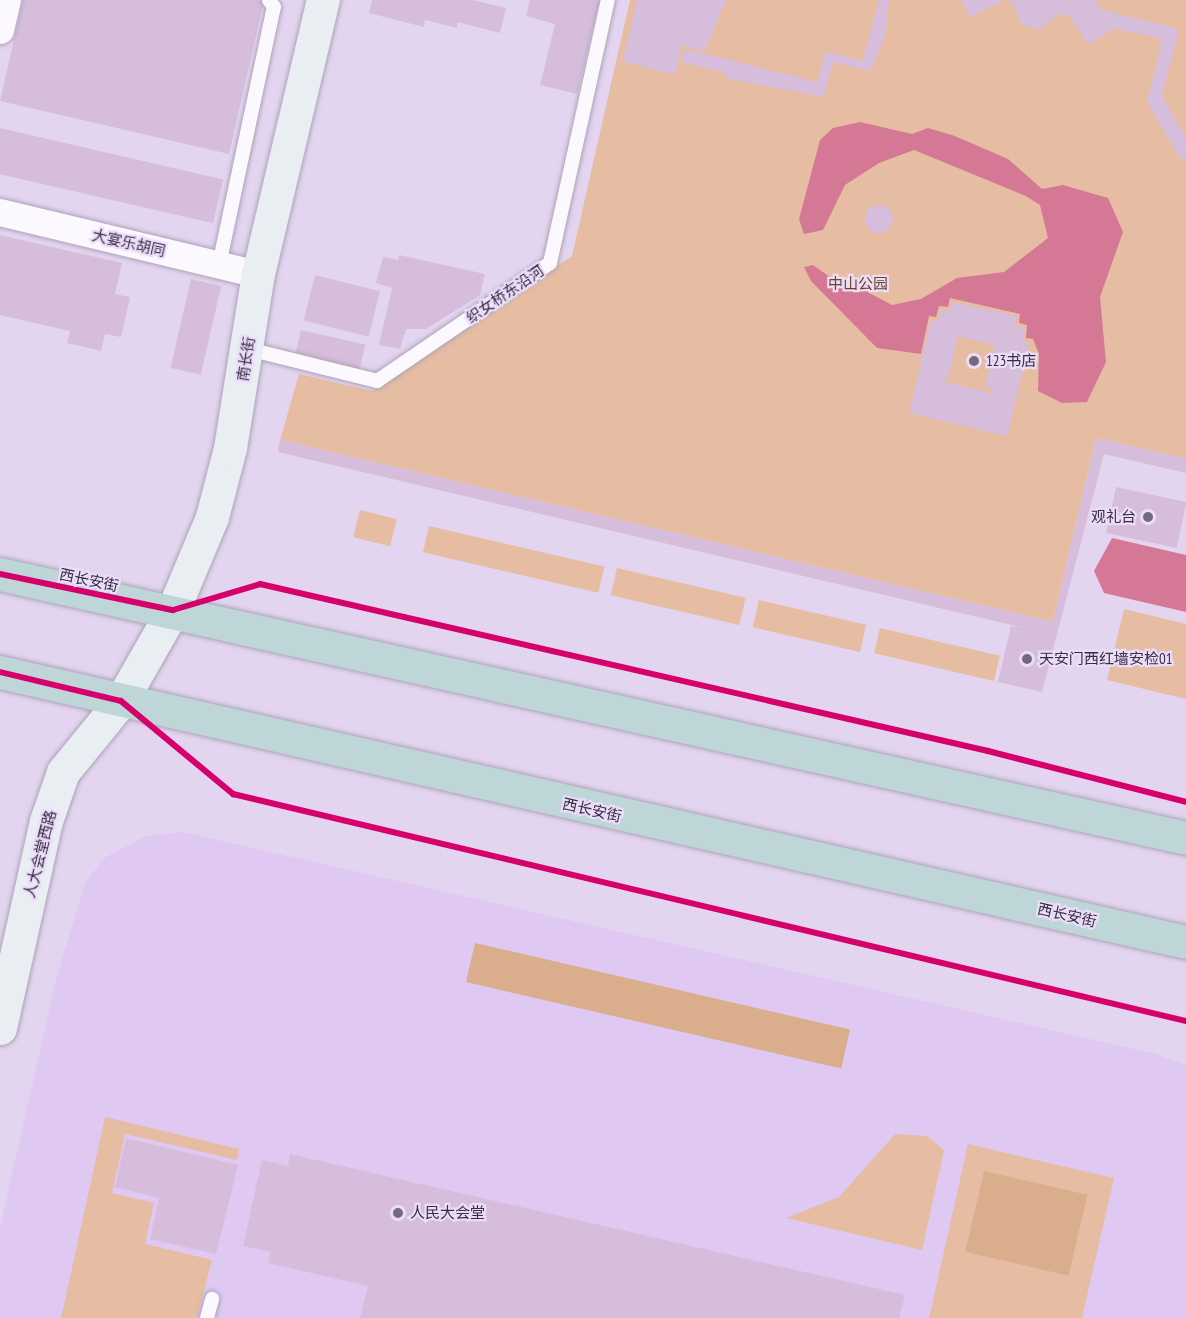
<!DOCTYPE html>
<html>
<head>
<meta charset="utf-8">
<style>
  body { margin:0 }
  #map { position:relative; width:1186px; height:1318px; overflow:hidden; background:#e3d5f0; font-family:"PT Sans Narrow","Noto Sans SC",sans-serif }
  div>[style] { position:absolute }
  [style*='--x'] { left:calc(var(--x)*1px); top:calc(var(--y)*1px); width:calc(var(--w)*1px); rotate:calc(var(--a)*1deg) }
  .built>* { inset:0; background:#dfc9f3 }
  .green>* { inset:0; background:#e6bda2; transform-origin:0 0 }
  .forest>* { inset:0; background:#daad8c; transform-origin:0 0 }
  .water>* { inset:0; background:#d47896 }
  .building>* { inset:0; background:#d5bddb; transform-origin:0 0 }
  .round { border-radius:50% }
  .roads { filter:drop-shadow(0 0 2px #aea3b8) drop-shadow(0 0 2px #aea3b8) }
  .lane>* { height:14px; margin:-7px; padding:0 7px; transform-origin:7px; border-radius:7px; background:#fbf9fd }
  .street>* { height:27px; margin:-13.5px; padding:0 13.5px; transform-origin:13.5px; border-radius:13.5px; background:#fbf9fd }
  .secondary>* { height:33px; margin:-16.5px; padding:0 16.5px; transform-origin:16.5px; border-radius:16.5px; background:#e8eef2 }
  .highway>* { height:33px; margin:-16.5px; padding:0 16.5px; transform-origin:16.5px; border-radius:16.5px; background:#bed6d8 }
  .cycleway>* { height:6px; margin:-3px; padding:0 3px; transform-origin:3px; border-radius:3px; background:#d6006c }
  .dots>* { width:16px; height:16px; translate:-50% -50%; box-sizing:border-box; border:3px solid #ebdcfa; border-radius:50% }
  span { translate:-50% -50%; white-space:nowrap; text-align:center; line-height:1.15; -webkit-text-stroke:4.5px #ebdcfa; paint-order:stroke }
  .street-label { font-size:15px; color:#382f42 }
  .park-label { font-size:15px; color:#6a461b }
  .poi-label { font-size:15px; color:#382f42 }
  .left { translate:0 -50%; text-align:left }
  .right { translate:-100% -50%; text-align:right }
</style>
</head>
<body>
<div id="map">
  <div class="built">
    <i style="clip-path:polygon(183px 832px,1156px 1054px,1186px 1065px,1186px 1318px,0 1318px,0 1227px,57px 976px,85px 883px,104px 858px,146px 836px)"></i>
  </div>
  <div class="green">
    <i style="clip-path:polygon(630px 0,1186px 0,1186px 459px,1096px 438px,1053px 622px,280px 440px,299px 374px,372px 391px,572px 256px)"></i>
    <i style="left:360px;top:510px;width:38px;height:28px;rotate:14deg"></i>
    <i style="left:429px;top:526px;width:180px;height:27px;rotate:13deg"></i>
    <i style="left:617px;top:568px;width:132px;height:28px;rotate:13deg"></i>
    <i style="left:759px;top:600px;width:110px;height:28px;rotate:13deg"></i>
    <i style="clip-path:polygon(1124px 609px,1186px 624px,1186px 699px,1107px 680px)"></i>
    <i style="left:880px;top:628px;width:123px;height:26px;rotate:13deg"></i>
    <i style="clip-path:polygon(105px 1117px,239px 1149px,237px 1160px,125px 1134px,112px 1193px,154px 1203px,145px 1244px,212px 1260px,197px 1318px,61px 1318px)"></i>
    <i style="clip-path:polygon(895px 1134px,927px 1136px,944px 1150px,922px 1250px,786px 1218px,839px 1197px)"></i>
    <i style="clip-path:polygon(968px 1144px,1114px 1178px,1082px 1318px,929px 1318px)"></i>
  </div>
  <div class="forest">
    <i style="left:475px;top:943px;width:385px;height:40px;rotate:13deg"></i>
    <i style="left:984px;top:1171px;width:106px;height:83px;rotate:13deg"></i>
  </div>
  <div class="water">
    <i style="clip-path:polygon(860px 122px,912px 134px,928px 128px,955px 136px,1008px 159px,1042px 189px,1063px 185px,1108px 198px,1123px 232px,1100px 297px,1106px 362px,1087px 402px,1062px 403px,1038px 391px,1039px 354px,1033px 339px,1026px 338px,1027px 325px,1019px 323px,1020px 314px,950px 298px,948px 307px,939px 306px,936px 317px,929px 316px,921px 354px,877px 348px,811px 281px,804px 267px,813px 265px,844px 287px,860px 288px,892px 305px,921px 299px,957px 278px,1004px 272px,1048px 238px,1040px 205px,1026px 196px,914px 150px,879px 163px,845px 185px,823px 230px,804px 234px,799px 219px,820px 140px,833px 128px)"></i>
    <i style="clip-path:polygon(1112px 538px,1186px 555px,1186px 612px,1104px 593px,1094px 571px)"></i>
  </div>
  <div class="building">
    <i style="clip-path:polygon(23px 0,264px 0,229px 154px,0 101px)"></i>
    <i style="clip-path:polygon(372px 0,473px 0,506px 8px,500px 33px,457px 22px,457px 28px,425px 20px,424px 27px,369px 13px)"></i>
    <i style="clip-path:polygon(530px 0,600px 0,577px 94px,540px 85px,555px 24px,526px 16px)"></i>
    <i style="clip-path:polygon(637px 0,726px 0,705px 51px,682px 45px,675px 75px,623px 61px)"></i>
    <i style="clip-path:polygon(879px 0,889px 0,886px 32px,871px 71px,833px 62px,824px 97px,725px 78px,726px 73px,681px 62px,685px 49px,817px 82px,825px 51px,863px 61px)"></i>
    <i style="clip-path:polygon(961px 0,1005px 0,970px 17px)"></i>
    <i style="clip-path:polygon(1006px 0,1095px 0,1102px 10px,1179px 29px,1162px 96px,1186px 137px,1186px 160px,1180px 158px,1147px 102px,1162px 39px,1114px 28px,1089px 45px,1069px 16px,1058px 14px,1040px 30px,1022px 25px,1013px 3px)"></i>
    <i style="left:0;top:128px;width:229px;height:45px;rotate:13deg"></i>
    <i class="round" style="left:865px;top:205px;width:28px;height:28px"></i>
    <i style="clip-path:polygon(0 235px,122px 263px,115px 294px,130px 297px,121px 337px,105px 334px,101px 351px,67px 343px,70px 331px,0 315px)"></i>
    <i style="clip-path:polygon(399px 255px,485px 274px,480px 295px,426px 329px,406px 329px,400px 349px,379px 345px,392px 288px,376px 283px,383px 257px,398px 260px)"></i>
    <i style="left:315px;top:275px;width:67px;height:47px;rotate:14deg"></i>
    <i style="left:191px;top:279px;width:31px;height:91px;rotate:13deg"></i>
    <i style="clip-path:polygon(evenodd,952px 302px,1017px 316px,1015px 326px,1025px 328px,1022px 341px,1029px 343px,1007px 436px,909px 413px,931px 320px,938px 321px,941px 309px,950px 311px,952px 302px,958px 336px,995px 345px,985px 387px,992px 388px,991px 393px,938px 380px,948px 378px,958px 336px)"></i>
    <i style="left:301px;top:330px;width:66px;height:25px;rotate:13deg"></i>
    <i style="clip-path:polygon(1096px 438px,1186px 459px,1186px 473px,1104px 454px,1042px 692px,998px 682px,1011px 626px,1024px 628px,278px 452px,280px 440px,1053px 622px)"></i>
    <i style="left:1116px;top:487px;width:72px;height:47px;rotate:12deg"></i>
    <i style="clip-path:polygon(126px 1138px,238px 1165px,216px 1254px,150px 1239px,159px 1198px,115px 1187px)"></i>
    <i style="clip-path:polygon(290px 1154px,905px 1295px,899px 1318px,360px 1318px,368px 1286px,268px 1263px,271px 1252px,243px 1246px,262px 1160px,288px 1166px)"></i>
  </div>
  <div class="roads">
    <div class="lane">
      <i style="--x:219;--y:265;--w:264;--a:-78"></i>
      <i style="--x:274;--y:7;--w:9;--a:-126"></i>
      <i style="--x:248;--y:349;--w:133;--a:13.9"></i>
      <i style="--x:377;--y:381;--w:209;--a:-34.3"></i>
      <i style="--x:550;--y:263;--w:269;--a:-77.6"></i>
      <i style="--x:207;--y:1318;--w:20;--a:-75"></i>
    </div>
    <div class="street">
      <i style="--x:0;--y:30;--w:31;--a:-77"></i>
      <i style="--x:0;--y:212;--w:265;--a:13.5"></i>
    </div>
    <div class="secondary">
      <i style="--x:0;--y:1028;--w:212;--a:-77.5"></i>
      <i style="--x:46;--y:821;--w:52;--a:-70.9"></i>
      <i style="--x:63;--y:772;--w:92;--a:-50.8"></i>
      <i style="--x:121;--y:701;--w:105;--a:-60.3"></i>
      <i style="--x:173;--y:610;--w:101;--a:-67.2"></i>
      <i style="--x:212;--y:517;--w:71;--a:-75.4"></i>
      <i style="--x:230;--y:448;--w:176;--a:-80.9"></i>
      <i style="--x:258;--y:274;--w:282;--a:-76.7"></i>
    </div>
    <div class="highway">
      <i style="--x:0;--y:574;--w:1215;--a:12.55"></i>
      <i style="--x:0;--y:672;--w:1216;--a:12.83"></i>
    </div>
  </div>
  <div class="cycleway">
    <i style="--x:0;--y:574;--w:177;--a:11.8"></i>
    <i style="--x:173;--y:610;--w:91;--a:-16.6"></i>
    <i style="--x:260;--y:584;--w:747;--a:12.92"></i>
    <i style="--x:988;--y:751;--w:204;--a:14.4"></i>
    <i style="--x:0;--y:672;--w:124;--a:13.5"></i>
    <i style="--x:121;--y:701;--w:146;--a:39.7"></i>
    <i style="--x:233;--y:794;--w:980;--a:13.4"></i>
  </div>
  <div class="dots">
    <i style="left:974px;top:361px;background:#74697f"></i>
    <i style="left:1148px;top:517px;background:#74697f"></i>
    <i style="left:1027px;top:659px;background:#74697f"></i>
    <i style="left:398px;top:1213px;background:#74697f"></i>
  </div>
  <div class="street-label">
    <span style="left:129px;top:243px;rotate:13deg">大宴乐胡同</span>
    <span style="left:505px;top:294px;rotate:-34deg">织女桥东沿河</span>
    <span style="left:246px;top:359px;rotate:-81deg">南长街</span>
    <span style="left:89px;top:580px;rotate:12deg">西长安街</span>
    <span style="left:592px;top:810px;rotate:13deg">西长安街</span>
    <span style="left:40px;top:854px;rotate:-76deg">人大会堂西路</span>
    <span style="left:1067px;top:915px;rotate:13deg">西长安街</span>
  </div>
  <div class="park-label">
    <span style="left:858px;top:284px">中山公园</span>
  </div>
  <div class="poi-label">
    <span class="left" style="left:986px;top:361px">123书店</span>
    <span class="right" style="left:1136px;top:517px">观礼台</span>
    <span class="left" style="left:1039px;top:659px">天安门西红墙安检01</span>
    <span class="left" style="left:410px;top:1213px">人民大会堂</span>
  </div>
</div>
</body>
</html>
